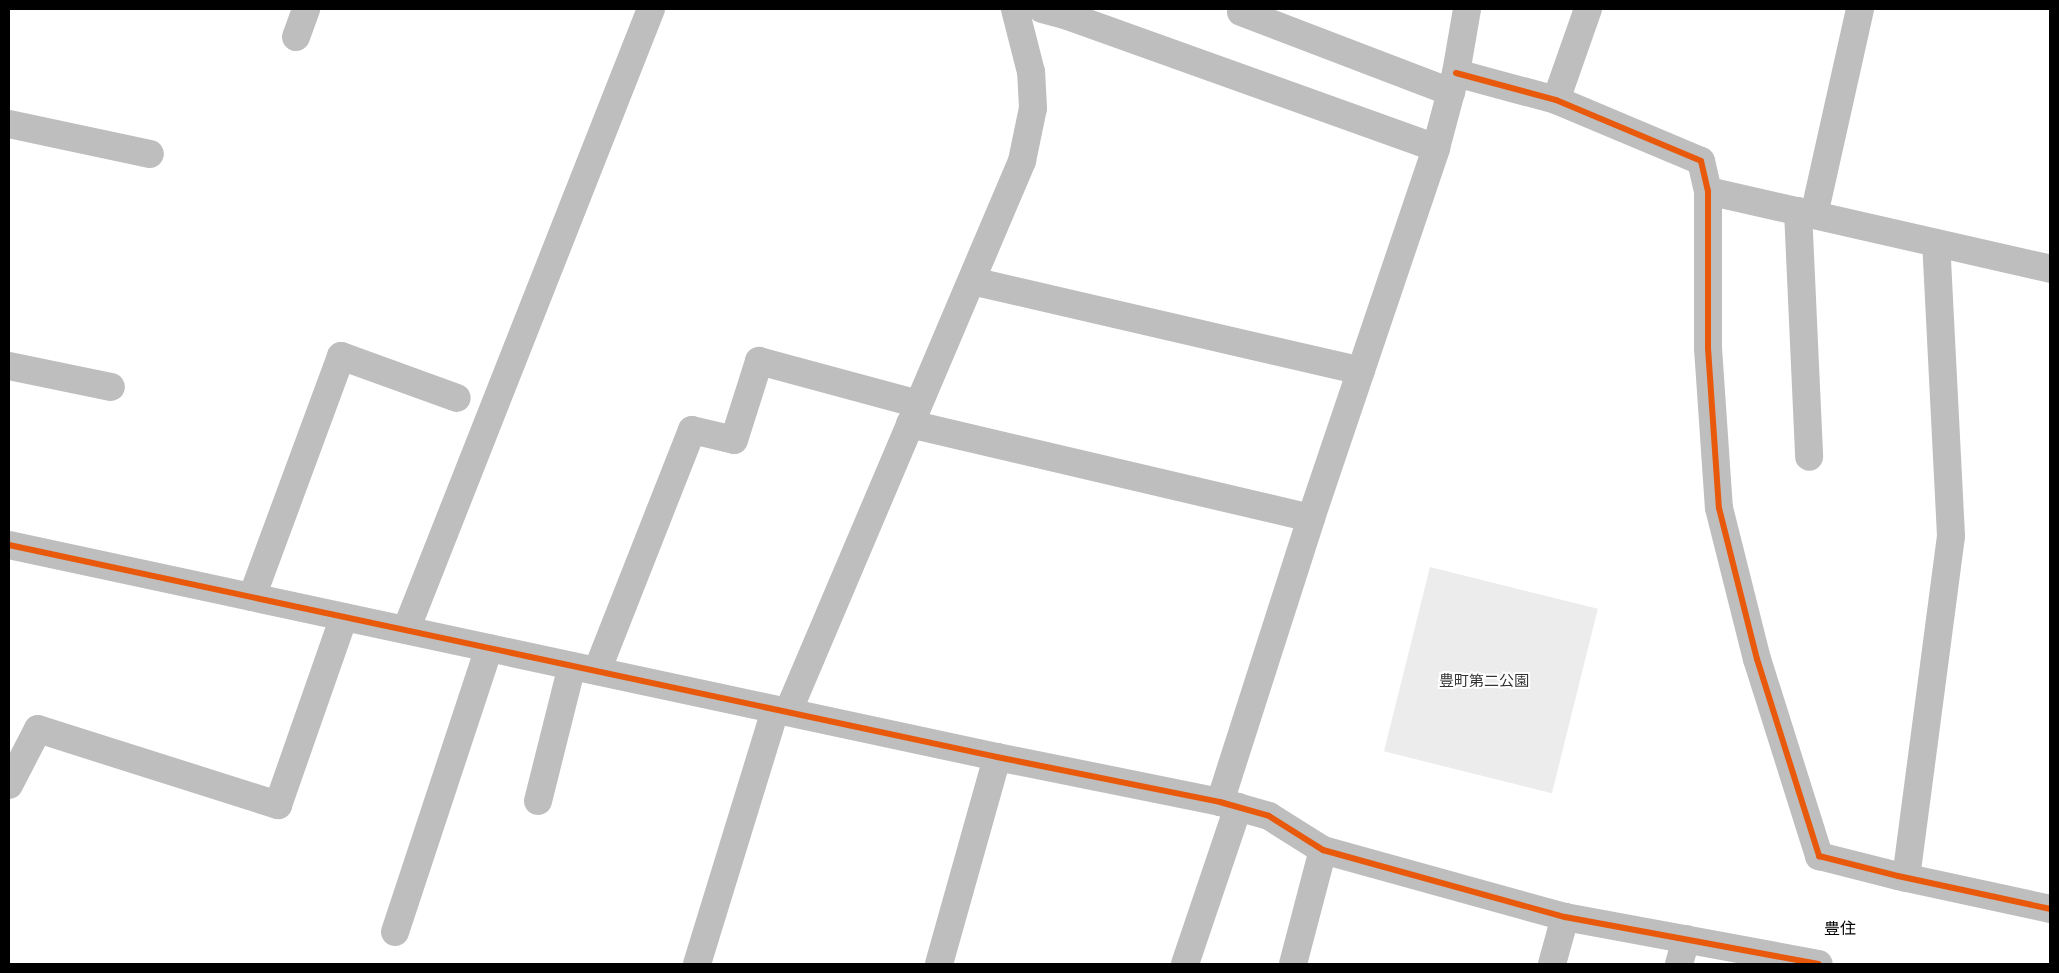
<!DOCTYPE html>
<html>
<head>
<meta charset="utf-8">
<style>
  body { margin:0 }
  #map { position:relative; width:2059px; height:973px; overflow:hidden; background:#fff; font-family:"Varela Round","Noto Sans JP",sans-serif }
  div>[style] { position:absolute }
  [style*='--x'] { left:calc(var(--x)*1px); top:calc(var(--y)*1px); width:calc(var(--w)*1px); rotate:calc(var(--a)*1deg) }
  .green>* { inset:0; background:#ececec; transform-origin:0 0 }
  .minor>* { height:28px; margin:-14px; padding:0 14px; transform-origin:14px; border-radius:14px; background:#bebebe }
  .cycleway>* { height:6px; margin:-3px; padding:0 3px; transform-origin:3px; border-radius:3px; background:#e8590c }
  span { translate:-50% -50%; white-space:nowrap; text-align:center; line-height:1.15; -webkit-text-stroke:4px #fff; paint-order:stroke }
  .park-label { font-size:15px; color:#333 }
  .neighbourhood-label { font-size:16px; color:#000 }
  .frame { position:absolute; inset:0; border:10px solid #000; pointer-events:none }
</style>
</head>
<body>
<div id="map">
  <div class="green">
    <i style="left:1430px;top:567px;width:173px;height:190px;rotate:14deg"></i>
  </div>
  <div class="minor">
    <i style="--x:1042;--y:9;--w:24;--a:15"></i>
    <i style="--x:1065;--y:15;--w:394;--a:19.7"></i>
    <i style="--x:1241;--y:12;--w:225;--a:20.9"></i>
    <i style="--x:296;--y:37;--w:30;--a:-70"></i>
    <i style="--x:1456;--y:73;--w:104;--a:15.1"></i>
    <i style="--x:1556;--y:100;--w:157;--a:22.8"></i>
    <i style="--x:1701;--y:161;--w:31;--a:77"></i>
    <i style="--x:1708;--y:191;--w:157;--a:90"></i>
    <i style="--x:1708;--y:348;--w:160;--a:86.1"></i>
    <i style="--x:1719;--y:508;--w:156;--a:75.9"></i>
    <i style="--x:1757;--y:659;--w:207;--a:72.5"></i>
    <i style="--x:1819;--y:856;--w:81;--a:14.2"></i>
    <i style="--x:1898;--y:876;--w:156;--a:12.2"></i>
    <i style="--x:1556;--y:100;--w:96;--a:-70.6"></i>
    <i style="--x:9;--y:124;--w:144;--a:12"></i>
    <i style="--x:1708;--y:191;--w:351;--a:12.8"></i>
    <i style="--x:1798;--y:211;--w:246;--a:87.4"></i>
    <i style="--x:1814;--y:215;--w:211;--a:-77.4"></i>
    <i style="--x:972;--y:281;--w:399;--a:13"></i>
    <i style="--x:9;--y:366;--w:104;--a:11.6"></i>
    <i style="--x:910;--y:424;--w:412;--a:13.2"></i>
    <i style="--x:9;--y:545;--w:1010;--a:12.11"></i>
    <i style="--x:997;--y:757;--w:227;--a:11.4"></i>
    <i style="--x:1220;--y:802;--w:51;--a:15.9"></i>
    <i style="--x:1269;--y:816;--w:64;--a:32.2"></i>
    <i style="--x:1323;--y:850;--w:251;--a:15.5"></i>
    <i style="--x:1565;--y:917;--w:258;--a:10.5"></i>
    <i style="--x:252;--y:597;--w:257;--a:-69.7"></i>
    <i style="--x:341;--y:356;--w:123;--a:19.9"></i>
    <i style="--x:406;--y:630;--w:668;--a:-68.47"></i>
    <i style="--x:597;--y:671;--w:259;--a:-68.5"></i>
    <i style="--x:692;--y:430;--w:43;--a:13.4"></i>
    <i style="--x:734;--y:440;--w:83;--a:-72.4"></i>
    <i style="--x:759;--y:361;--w:165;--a:15.1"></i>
    <i style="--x:788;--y:712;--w:599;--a:-66.99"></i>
    <i style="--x:1022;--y:161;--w:54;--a:-78.3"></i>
    <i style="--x:1033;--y:108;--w:36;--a:-93"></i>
    <i style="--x:1031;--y:72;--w:65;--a:-104.3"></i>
    <i style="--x:9;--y:785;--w:63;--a:-62.6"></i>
    <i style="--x:38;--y:729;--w:252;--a:17.6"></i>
    <i style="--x:278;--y:805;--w:199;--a:-70.7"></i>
    <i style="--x:538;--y:801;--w:139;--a:-75.9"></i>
    <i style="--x:1220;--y:802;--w:298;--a:-72.2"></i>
    <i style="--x:1311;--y:518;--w:391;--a:-71.3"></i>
    <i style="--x:1436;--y:148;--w:78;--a:-75.1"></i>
    <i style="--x:1456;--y:73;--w:65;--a:-80.2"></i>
    <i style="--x:1906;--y:878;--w:345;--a:-82.5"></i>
    <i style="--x:1951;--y:536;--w:293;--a:-92.9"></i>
    <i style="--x:395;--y:932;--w:299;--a:-71.7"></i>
    <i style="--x:697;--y:964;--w:266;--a:-72.9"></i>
    <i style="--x:939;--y:964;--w:215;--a:-74.3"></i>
    <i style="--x:1185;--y:964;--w:166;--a:-71.3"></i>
    <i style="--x:1293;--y:964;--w:118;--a:-75.3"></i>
    <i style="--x:1552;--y:964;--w:49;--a:-74.5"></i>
    <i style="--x:1679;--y:964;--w:26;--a:-74"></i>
  </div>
  <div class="cycleway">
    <i style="--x:1456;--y:73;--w:104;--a:15.1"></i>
    <i style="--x:1556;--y:100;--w:157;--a:22.8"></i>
    <i style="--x:1701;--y:161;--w:31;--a:77"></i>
    <i style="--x:1708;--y:191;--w:157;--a:90"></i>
    <i style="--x:1708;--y:348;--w:160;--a:86.1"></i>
    <i style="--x:1719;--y:508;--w:156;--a:75.9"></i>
    <i style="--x:1757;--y:659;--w:207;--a:72.5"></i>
    <i style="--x:1819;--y:856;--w:81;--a:14.2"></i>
    <i style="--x:1898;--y:876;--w:156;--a:12.2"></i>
    <i style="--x:9;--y:545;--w:1010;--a:12.11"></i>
    <i style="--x:997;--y:757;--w:227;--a:11.4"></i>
    <i style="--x:1220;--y:802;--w:51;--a:15.9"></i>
    <i style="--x:1269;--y:816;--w:64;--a:32.2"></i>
    <i style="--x:1323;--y:850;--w:251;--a:15.5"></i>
    <i style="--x:1565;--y:917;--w:258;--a:10.5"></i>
  </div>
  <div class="park-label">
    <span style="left:1484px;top:682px">豊町第二公園</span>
  </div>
  <div class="neighbourhood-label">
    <span style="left:1840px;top:929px">豊住</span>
  </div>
  <div class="frame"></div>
</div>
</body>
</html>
